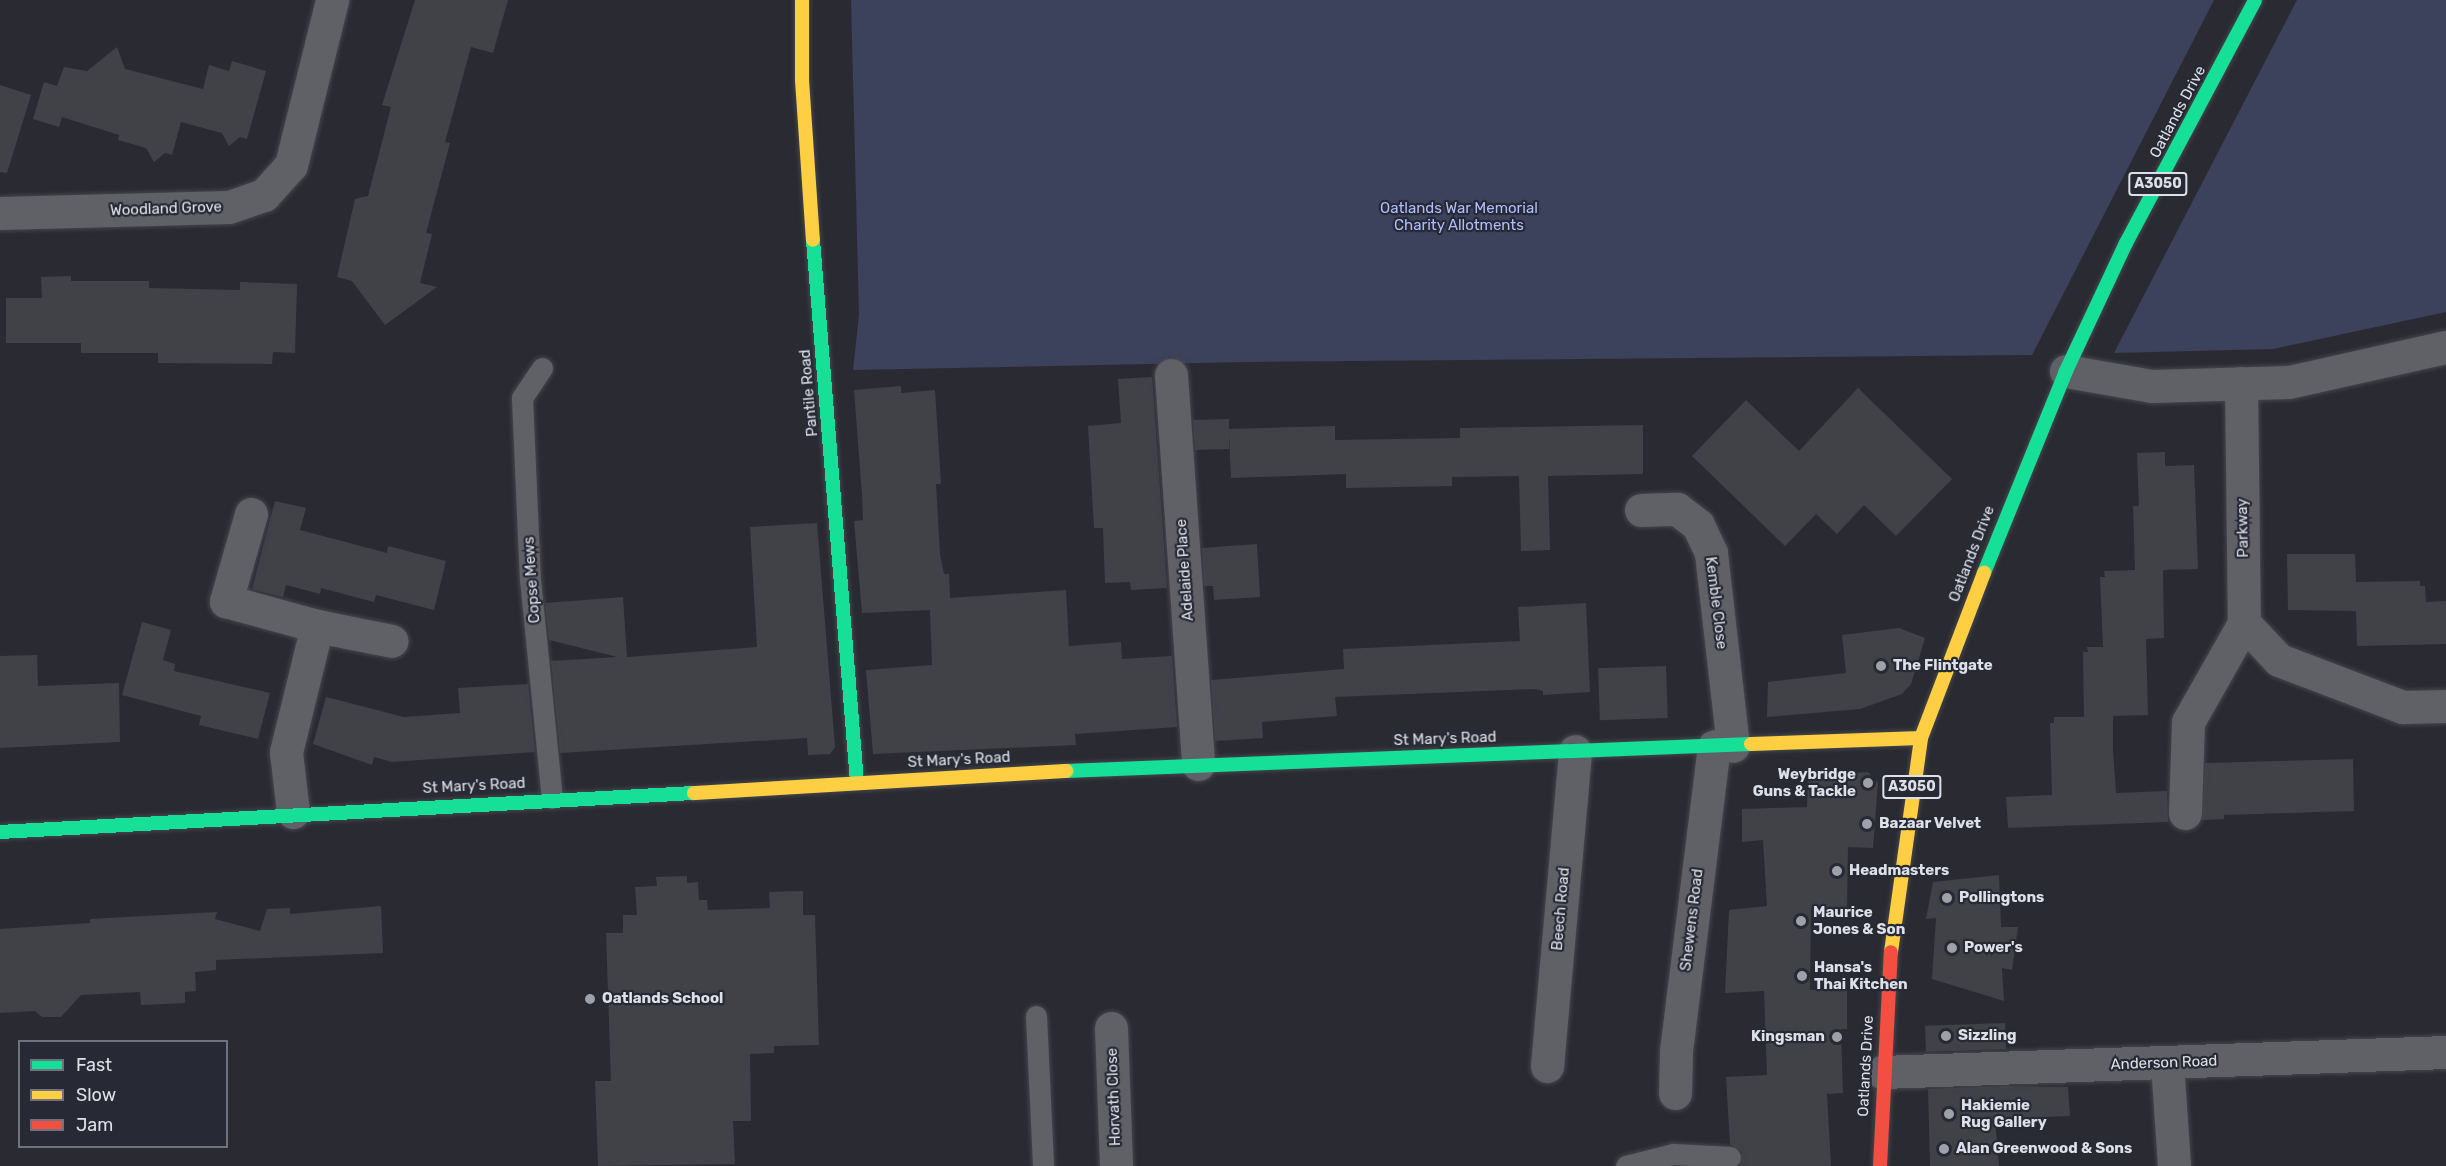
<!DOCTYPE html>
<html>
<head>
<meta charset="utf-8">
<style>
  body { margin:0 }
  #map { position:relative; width:2446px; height:1166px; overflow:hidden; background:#2a2b32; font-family:Rubik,sans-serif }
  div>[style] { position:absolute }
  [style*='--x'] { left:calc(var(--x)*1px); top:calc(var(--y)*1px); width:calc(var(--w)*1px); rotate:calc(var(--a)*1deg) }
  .green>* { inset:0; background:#3c415c }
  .building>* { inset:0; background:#414248; transform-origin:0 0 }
  .roads { filter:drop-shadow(0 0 2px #44464b) drop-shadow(0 0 2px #44464b) }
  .lane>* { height:21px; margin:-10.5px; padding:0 10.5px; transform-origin:10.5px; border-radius:10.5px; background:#606166 }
  .street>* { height:33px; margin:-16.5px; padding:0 16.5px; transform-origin:16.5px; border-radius:16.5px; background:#606166 }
  .fast>* { height:14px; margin:-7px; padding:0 7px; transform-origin:7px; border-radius:7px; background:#16e098 }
  .slow>* { height:14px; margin:-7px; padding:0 7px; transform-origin:7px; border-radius:7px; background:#ffcf43 }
  .jam>* { height:14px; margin:-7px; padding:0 7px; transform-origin:7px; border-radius:7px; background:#f24e42 }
  .dots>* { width:16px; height:16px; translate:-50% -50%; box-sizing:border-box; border:3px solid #272935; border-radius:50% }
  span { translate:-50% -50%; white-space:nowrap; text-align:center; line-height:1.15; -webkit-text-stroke:4.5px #272935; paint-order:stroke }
  .shield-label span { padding:2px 4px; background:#272935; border:2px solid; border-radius:4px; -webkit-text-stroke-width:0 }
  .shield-label { font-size:14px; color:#dee0e8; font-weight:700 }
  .street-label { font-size:15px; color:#dee0e8 }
  .park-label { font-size:15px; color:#afbdfe }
  .poi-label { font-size:15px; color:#dee0e8; font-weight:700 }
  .left { translate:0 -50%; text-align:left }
  .right { translate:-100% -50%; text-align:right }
  .legend { position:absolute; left:18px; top:1040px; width:210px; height:108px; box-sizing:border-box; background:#272935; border:2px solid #70727d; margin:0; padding:8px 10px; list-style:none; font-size:18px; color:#dee0e8 }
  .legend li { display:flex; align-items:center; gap:12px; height:30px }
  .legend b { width:30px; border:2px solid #70727d }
</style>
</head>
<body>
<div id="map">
  <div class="green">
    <i style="clip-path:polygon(851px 0,2214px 0,2032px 355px,1245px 362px,853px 370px,859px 315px)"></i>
    <i style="clip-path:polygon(2297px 0,2446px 0,2446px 312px,2273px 349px,2114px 353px)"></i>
  </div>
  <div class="building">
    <i style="clip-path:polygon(415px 0,508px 0,493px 53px,471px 47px,445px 142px,450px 143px,426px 233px,432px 234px,420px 283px,437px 287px,385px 325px,352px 281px,337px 277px,355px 199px,368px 196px,391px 107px,382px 105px)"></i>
    <i style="clip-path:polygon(117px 47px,125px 69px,203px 89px,209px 65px,229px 71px,232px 61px,266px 71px,247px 139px,240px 137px,229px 146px,222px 133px,181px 122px,172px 155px,165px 153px,154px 162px,146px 148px,118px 140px,119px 135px,62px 117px,59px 127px,33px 119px,44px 82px,57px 86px,64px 67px,87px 71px)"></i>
    <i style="clip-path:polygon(0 85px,31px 95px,7px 173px,0 172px)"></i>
    <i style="clip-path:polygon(71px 276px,71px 281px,149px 281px,149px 288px,240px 290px,240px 282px,297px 284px,295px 353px,273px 352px,272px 364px,158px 363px,158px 353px,81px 353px,81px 343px,6px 343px,6px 298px,42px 298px,41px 277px)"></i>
    <i style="clip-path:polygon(1152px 377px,1167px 588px,1131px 590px,1130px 582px,1105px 583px,1103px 528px,1094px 528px,1088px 426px,1121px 423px,1118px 379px)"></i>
    <i style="clip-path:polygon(901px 386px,901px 393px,935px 390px,941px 484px,936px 484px,940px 555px,944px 574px,949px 574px,950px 598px,1066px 590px,1069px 646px,1121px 642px,1122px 659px,1172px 656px,1177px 727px,1075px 734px,1076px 745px,873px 754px,866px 670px,932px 665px,930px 610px,862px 613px,854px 521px,863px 520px,862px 495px,854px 390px)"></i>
    <i style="clip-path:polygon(1858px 388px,1952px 479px,1896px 536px,1864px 505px,1837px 534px,1816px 514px,1785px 546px,1692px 456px,1746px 400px,1799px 451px)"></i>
    <i style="clip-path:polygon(1229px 419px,1229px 429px,1335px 426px,1335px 440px,1460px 438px,1460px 428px,1643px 425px,1643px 474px,1548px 476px,1550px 550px,1521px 551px,1519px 476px,1452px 477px,1452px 486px,1346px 488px,1346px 474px,1231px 478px,1229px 434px,1229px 449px,1195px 450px,1193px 420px)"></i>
    <i style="clip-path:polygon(2165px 452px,2165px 466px,2194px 465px,2198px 569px,2163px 570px,2164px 638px,2146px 639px,2148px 715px,2113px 716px,2113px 750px,2116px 793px,2167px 791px,2168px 822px,2008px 828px,2006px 797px,2052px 795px,2050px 723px,2054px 723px,2054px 717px,2084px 717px,2083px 652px,2088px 652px,2087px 647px,2103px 647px,2100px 577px,2105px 577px,2104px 571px,2135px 570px,2133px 506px,2139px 506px,2137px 453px)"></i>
    <i style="clip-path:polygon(275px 501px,306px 508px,300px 530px,387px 553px,388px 546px,446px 561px,434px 610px,376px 595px,374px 602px,321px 588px,320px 594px,286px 585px,283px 597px,252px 589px)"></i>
    <i style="clip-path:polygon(817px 523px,835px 747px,830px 754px,808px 755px,807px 738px,560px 753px,551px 661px,617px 657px,549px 640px,545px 603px,623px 597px,627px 657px,757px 647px,750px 527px)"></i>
    <i style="clip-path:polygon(1257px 544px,1260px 597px,1214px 600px,1213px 586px,1204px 586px,1202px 548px)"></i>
    <i style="clip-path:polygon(2287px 554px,2355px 554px,2356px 582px,2420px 581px,2420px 586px,2425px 586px,2426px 602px,2446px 601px,2446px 644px,2357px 646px,2356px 611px,2288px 610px)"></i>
    <i style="clip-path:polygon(1586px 603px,1590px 692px,1543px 695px,1543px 691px,1535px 689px,1335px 697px,1337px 716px,1262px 722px,1263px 738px,1215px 741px,1211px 680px,1344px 669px,1343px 649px,1520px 641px,1518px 607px)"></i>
    <i style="clip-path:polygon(142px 622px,171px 630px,163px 660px,175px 664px,174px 671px,270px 693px,258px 739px,199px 725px,201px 716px,122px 695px)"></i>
    <i style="clip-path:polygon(1899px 628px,1925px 638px,1911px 684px,1902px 694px,1860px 709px,1767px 717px,1768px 682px,1846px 673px,1842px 635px)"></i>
    <i style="clip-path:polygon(37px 655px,38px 686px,119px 683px,120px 742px,0 748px,0 656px)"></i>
    <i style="left:1666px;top:666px;width:52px;height:68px;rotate:88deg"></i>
    <i style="clip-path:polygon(528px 684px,535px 752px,391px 762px,374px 757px,372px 765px,313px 744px,326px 697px,404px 717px,460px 713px,458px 688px)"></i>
    <i style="clip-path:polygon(2353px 759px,2354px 811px,2224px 815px,2224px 819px,2202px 820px,2205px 763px)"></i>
    <i style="clip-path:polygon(1868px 772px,1878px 783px,1873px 848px,1848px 847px,1847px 911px,1811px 908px,1810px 990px,1847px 989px,1847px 1029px,1841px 1029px,1843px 1093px,1827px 1094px,1831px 1166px,1739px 1166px,1742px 1152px,1730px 1144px,1726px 1077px,1767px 1075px,1764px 991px,1725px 993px,1729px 910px,1767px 906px,1763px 840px,1742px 842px,1742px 809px,1807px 807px,1808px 776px)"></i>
    <i style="clip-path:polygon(1999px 875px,2001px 927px,2018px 927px,2012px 970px,2002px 968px,2004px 1001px,1932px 979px,1936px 918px,1926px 919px,1933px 882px)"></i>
    <i style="clip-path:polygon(687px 876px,687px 883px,698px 882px,699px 900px,707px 900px,708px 910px,770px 908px,769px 892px,803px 891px,803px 915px,815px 915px,819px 1045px,774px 1046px,774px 1053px,750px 1054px,751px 1121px,733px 1121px,735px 1164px,598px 1166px,595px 1081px,611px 1081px,606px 933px,623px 933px,623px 915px,637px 915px,635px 887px,657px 886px,656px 877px)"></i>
    <i style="clip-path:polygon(381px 906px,383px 953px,216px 960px,216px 970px,195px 972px,196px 991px,185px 992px,185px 1003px,141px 1005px,140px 992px,81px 995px,61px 1017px,42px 1017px,35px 1011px,0 1013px,0 929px,90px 923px,90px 919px,217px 912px,215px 919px,260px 931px,267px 909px,290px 908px,290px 914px)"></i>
    <i style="left:2005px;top:1023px;width:26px;height:80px;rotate:88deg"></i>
    <i style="clip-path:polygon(2008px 1086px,2068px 1087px,2070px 1116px,1995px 1119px,1999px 1166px,1930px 1166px,1928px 1089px)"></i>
  </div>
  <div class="roads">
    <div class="lane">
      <i style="--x:542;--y:368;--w:36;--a:124"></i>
      <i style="--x:522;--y:398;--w:181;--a:87.5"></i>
      <i style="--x:530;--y:579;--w:220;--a:84.3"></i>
      <i style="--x:1036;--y:1016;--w:150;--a:87.3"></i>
      <i style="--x:1626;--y:1166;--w:49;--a:-14.3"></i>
      <i style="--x:1673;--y:1154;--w:57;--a:3"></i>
    </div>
    <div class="street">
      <i style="--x:0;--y:213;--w:229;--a:-1.5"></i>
      <i style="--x:229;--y:207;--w:37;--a:-19"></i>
      <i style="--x:264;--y:195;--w:40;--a:-48"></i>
      <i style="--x:291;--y:165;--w:170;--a:-76"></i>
      <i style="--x:2066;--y:371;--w:87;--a:9.9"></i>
      <i style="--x:2152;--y:386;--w:137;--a:-1.7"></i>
      <i style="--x:2289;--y:382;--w:161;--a:-12.6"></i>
      <i style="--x:1171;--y:375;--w:390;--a:86"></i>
      <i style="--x:2241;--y:383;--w:240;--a:89.3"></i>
      <i style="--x:2244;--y:623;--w:51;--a:46.6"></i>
      <i style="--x:2279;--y:660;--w:133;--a:20.8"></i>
      <i style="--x:2403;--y:707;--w:43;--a:-1.3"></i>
      <i style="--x:1641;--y:510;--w:36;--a:-2"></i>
      <i style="--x:1677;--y:509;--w:26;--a:37"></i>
      <i style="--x:1698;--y:525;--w:31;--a:65"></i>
      <i style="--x:1711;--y:553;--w:194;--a:83.5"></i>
      <i style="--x:251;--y:514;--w:91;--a:106"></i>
      <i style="--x:226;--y:601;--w:94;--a:15.4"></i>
      <i style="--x:317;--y:626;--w:76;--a:11.3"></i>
      <i style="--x:293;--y:812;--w:60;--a:-96.7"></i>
      <i style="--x:286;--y:752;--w:130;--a:-76.2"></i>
      <i style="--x:2185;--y:813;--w:91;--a:-88.1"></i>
      <i style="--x:2188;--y:722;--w:114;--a:-60.5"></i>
      <i style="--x:1111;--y:1028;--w:138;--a:87.9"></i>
      <i style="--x:2167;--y:1063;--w:103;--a:86.1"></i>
      <i style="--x:1547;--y:1066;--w:316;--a:-84.9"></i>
      <i style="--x:1882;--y:1072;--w:564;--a:-2.03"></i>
      <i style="--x:1675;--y:1093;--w:42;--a:-88.6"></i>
      <i style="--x:1676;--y:1051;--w:307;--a:-82.9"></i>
    </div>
    <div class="fast">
      <i style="--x:813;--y:240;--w:544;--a:85.36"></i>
      <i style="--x:1984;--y:573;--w:218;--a:-67.9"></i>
      <i style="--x:2066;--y:371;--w:141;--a:-64.9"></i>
      <i style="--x:2126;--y:243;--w:275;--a:-62"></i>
      <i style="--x:1066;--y:771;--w:686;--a:-2.26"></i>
      <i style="--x:0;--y:832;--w:695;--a:-3.22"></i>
    </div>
    <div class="slow">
      <i style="--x:802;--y:0;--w:80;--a:90"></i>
      <i style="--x:802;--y:80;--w:160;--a:86.1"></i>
      <i style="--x:1751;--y:744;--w:170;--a:-2"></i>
      <i style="--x:694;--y:793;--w:373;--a:-3.4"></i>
      <i style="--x:1891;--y:952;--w:216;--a:-82"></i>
      <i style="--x:1921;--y:738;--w:177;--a:-69.1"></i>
    </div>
    <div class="jam">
      <i style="--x:1880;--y:1166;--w:214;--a:-87.1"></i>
    </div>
  </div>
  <div class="dots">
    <i style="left:1881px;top:666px;background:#9fa1a8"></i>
    <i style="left:1868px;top:783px;background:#9fa1a8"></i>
    <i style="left:1867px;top:824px;background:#9fa1a8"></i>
    <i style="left:1837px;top:871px;background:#9fa1a8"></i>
    <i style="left:1947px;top:898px;background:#9fa1a8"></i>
    <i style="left:1801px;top:921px;background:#9fa1a8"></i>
    <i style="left:1952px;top:948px;background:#9fa1a8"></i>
    <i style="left:1802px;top:976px;background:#9fa1a8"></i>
    <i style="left:590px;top:999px;background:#9fa1a8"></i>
    <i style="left:1946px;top:1036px;background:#9fa1a8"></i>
    <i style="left:1837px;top:1037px;background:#9fa1a8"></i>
    <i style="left:1949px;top:1114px;background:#9fa1a8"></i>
    <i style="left:1944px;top:1149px;background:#9fa1a8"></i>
  </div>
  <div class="shield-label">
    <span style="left:2158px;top:184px">A3050</span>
    <span style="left:1912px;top:787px">A3050</span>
  </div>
  <div class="street-label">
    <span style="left:2178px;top:112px;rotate:-62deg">Oatlands Drive</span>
    <span style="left:166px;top:209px;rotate:-2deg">Woodland Grove</span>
    <span style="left:809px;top:393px;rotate:-95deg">Pantile Road</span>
    <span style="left:2243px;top:528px;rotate:-91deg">Parkway</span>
    <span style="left:1972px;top:554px;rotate:-69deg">Oatlands Drive</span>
    <span style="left:1185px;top:570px;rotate:-94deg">Adelaide Place</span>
    <span style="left:532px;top:580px;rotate:-94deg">Copse Mews</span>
    <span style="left:1716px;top:603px;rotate:83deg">Kemble Close</span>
    <span style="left:1445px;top:739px;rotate:-2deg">St Mary's Road</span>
    <span style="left:959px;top:760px;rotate:-3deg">St Mary's Road</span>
    <span style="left:474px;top:786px;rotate:-3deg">St Mary's Road</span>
    <span style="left:1561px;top:909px;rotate:-85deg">Beech Road</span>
    <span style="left:1692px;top:920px;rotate:-83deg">Shewens Road</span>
    <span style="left:2164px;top:1063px;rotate:-2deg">Anderson Road</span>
    <span style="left:1866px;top:1066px;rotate:-87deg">Oatlands Drive</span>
    <span style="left:1114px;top:1097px;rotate:-92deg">Horvath Close</span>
  </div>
  <div class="park-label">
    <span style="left:1459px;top:217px">Oatlands War Memorial<br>Charity Allotments</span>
  </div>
  <div class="poi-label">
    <span class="left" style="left:1893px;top:666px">The Flintgate</span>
    <span class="right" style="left:1856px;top:783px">Weybridge<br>Guns &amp; Tackle</span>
    <span class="left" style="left:1879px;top:824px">Bazaar Velvet</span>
    <span class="left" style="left:1849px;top:871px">Headmasters</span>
    <span class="left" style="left:1959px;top:898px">Pollingtons</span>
    <span class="left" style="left:1813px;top:921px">Maurice<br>Jones &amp; Son</span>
    <span class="left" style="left:1964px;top:948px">Power's</span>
    <span class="left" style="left:1814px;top:976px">Hansa's<br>Thai Kitchen</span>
    <span class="left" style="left:602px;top:999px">Oatlands School</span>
    <span class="left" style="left:1958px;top:1036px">Sizzling</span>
    <span class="right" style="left:1825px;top:1037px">Kingsman</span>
    <span class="left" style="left:1961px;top:1114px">Hakiemie<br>Rug Gallery</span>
    <span class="left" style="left:1956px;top:1149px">Alan Greenwood &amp; Sons</span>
  </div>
  <ul class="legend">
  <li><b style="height:8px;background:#16e098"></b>Fast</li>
  <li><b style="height:8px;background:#ffcf43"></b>Slow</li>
  <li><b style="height:8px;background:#f24e42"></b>Jam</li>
  </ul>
</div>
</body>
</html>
